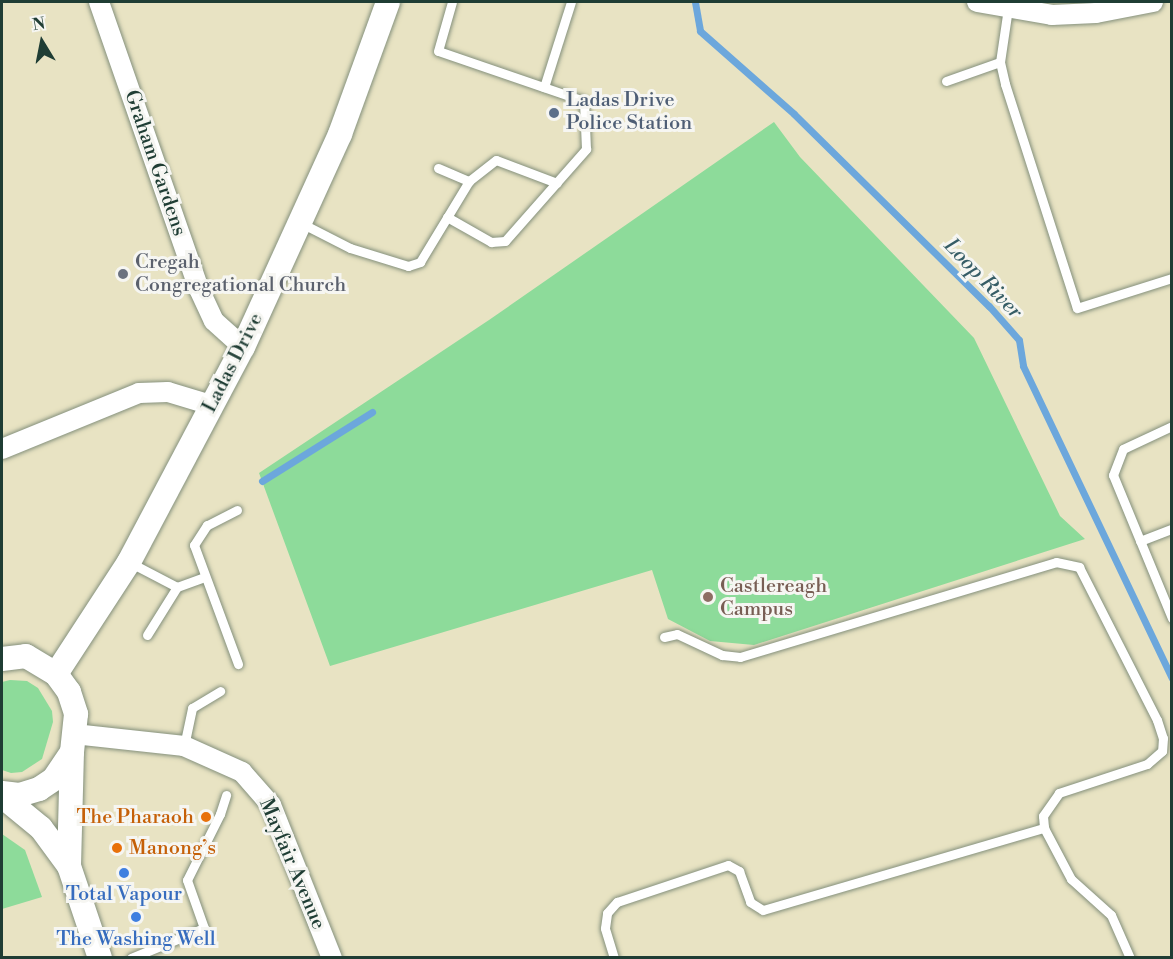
<!DOCTYPE html>
<html>
<head>
<meta charset="utf-8">
<style>
  body { margin:0 }
  #map { position:relative; width:1173px; height:959px; overflow:hidden; background:#e8e3c3; font-family:"Libre Bodoni",serif }
  div>[style] { position:absolute }
  [style*='--x'] { left:calc(var(--x)*1px); top:calc(var(--y)*1px); width:calc(var(--w)*1px); rotate:calc(var(--a)*1deg) }
  .green>* { inset:0; background:#8ddb9a }
  .stream>* { height:7px; margin:-3.5px; padding:0 3.5px; transform-origin:3.5px; border-radius:3.5px; background:#6ca7dc }
  .roads { filter:drop-shadow(0 0 2px #84907c) drop-shadow(0 0 2px #84907c) }
  .service>* { height:9px; margin:-4.5px; padding:0 4.5px; transform-origin:4.5px; border-radius:4.5px; background:#fff }
  .minor>* { height:20px; margin:-10px; padding:0 10px; transform-origin:10px; border-radius:10px; background:#fff }
  .tertiary>* { height:24px; margin:-12px; padding:0 12px; transform-origin:12px; border-radius:12px; background:#fff }
  .dots>* { width:16px; height:16px; translate:-50% -50%; box-sizing:border-box; border:3px solid #f6f6f2; border-radius:50% }
  span { translate:-50% -50%; white-space:nowrap; text-align:center; line-height:1.15; -webkit-text-stroke:6px #f6f6f2; paint-order:stroke }
  .service-label { font-size:20px; color:#4e5e75 }
  .left { translate:0 -50%; text-align:left }
  .street-label { font-size:20px; color:#1f3d34 }
  .worship-label { font-size:20px; color:#5b616d }
  .education-label { font-size:20px; color:#785e54 }
  .food-label { font-size:20px; color:#c56008 }
  .right { translate:-100% -50%; text-align:right }
  .shop-label { font-size:20px; color:#366cbe }
  .water-label { font-size:21px; color:#365d66; font-style:italic }
  .frame { position:absolute; inset:0; border:3px solid #1f3d34; pointer-events:none }
  .north { position:absolute; left:12px; top:12px; width:60px; height:60px; -webkit-text-stroke:4px #f6f6f2; paint-order:stroke; rotate:350deg; font-size:16px; font-weight:700; line-height:24px; text-align:center; color:#1f3d34 }
  .north::after { content:''; display:block; margin:auto; width:21px; height:27px; background:#1f3d34; clip-path:polygon(50% 0,100% 100%,50% 72%,0 100%) }
</style>
</head>
<body>
<div id="map">
  <div class="green">
    <i style="clip-path:polygon(774px 122px,800px 157px,974px 338px,1060px 516px,1085px 539px,754px 645px,710px 641px,668px 619px,652px 570px,330px 666px,259px 473px,489px 320px)"></i>
    <i style="clip-path:polygon(10px 680px,27px 681px,38px 688px,52px 711px,53px 722px,42px 759px,22px 772px,11px 773px,2px 770px,2px 682px)"></i>
    <i style="clip-path:polygon(2px 834px,25px 850px,42px 897px,2px 909px)"></i>
  </div>
  <div class="stream">
    <i style="--x:695;--y:2;--w:29;--a:80"></i>
    <i style="--x:700;--y:31;--w:125;--a:41.4"></i>
    <i style="--x:794;--y:114;--w:274;--a:44.6"></i>
    <i style="--x:989;--y:306;--w:45;--a:48.6"></i>
    <i style="--x:1019;--y:340;--w:26;--a:81"></i>
    <i style="--x:1023;--y:366;--w:346;--a:64.5"></i>
    <i style="--x:262;--y:481;--w:130;--a:-32.1"></i>
  </div>
  <div class="roads">
    <div class="service">
      <i style="--x:1008;--y:8;--w:55;--a:98.4"></i>
      <i style="--x:1000;--y:62;--w:23;--a:77"></i>
      <i style="--x:1005;--y:84;--w:235;--a:72.2"></i>
      <i style="--x:1077;--y:308;--w:100;--a:-17.5"></i>
      <i style="--x:946;--y:81;--w:57;--a:-19.4"></i>
      <i style="--x:544;--y:87;--w:89;--a:-72.4"></i>
      <i style="--x:438;--y:168;--w:34;--a:23"></i>
      <i style="--x:447;--y:217;--w:51;--a:29.6"></i>
      <i style="--x:491;--y:242;--w:14;--a:-4"></i>
      <i style="--x:505;--y:241;--w:123;--a:-48.6"></i>
      <i style="--x:586;--y:149;--w:48;--a:-92.4"></i>
      <i style="--x:584;--y:101;--w:154;--a:-161.1"></i>
      <i style="--x:438;--y:51;--w:51;--a:-74.1"></i>
      <i style="--x:301;--y:223;--w:55;--a:27"></i>
      <i style="--x:350;--y:248;--w:61;--a:17.2"></i>
      <i style="--x:408;--y:266;--w:13;--a:-18"></i>
      <i style="--x:420;--y:262;--w:95;--a:-58.8"></i>
      <i style="--x:469;--y:181;--w:34;--a:-38"></i>
      <i style="--x:496;--y:160;--w:65;--a:20.7"></i>
      <i style="--x:1172;--y:426;--w:54;--a:154.9"></i>
      <i style="--x:1123;--y:449;--w:28;--a:111"></i>
      <i style="--x:1113;--y:475;--w:155;--a:67.6"></i>
      <i style="--x:237;--y:510;--w:34;--a:153"></i>
      <i style="--x:207;--y:525;--w:24;--a:123"></i>
      <i style="--x:194;--y:545;--w:127;--a:69.7"></i>
      <i style="--x:1140;--y:541;--w:34;--a:-21"></i>
      <i style="--x:129;--y:562;--w:54;--a:27.5"></i>
      <i style="--x:177;--y:587;--w:30;--a:-20"></i>
      <i style="--x:147;--y:635;--w:57;--a:-58"></i>
      <i style="--x:664;--y:637;--w:13;--a:-13"></i>
      <i style="--x:677;--y:634;--w:50;--a:25"></i>
      <i style="--x:722;--y:655;--w:18;--a:6"></i>
      <i style="--x:740;--y:657;--w:330;--a:-16.7"></i>
      <i style="--x:1056;--y:562;--w:24;--a:12"></i>
      <i style="--x:1079;--y:567;--w:172;--a:63"></i>
      <i style="--x:1157;--y:720;--w:19;--a:72"></i>
      <i style="--x:1163;--y:738;--w:13;--a:94"></i>
      <i style="--x:1162;--y:751;--w:20;--a:139"></i>
      <i style="--x:1147;--y:764;--w:93;--a:161.8"></i>
      <i style="--x:1059;--y:793;--w:28;--a:125"></i>
      <i style="--x:1043;--y:816;--w:12;--a:85"></i>
      <i style="--x:1044;--y:828;--w:58;--a:62.1"></i>
      <i style="--x:1071;--y:879;--w:54;--a:42"></i>
      <i style="--x:1111;--y:915;--w:47;--a:66.2"></i>
      <i style="--x:184;--y:746;--w:39;--a:-78"></i>
      <i style="--x:192;--y:708;--w:33;--a:-31"></i>
      <i style="--x:131;--y:958;--w:79;--a:-22.3"></i>
      <i style="--x:204;--y:928;--w:51;--a:-109.5"></i>
      <i style="--x:187;--y:880;--w:74;--a:-63.4"></i>
      <i style="--x:220;--y:814;--w:20;--a:-72"></i>
      <i style="--x:614;--y:958;--w:31;--a:-107"></i>
      <i style="--x:605;--y:928;--w:15;--a:-82"></i>
      <i style="--x:607;--y:913;--w:15;--a:-48"></i>
      <i style="--x:617;--y:902;--w:117;--a:-18.4"></i>
      <i style="--x:728;--y:865;--w:13;--a:29"></i>
      <i style="--x:739;--y:871;--w:33;--a:70"></i>
      <i style="--x:750;--y:902;--w:15;--a:32"></i>
      <i style="--x:763;--y:910;--w:293;--a:-16.3"></i>
    </div>
    <div class="minor">
      <i style="--x:99;--y:2;--w:304;--a:70.8"></i>
      <i style="--x:199;--y:289;--w:35;--a:65"></i>
      <i style="--x:214;--y:321;--w:39;--a:42"></i>
      <i style="--x:977;--y:2;--w:76;--a:9.8"></i>
      <i style="--x:1052;--y:15;--w:44;--a:-2.6"></i>
      <i style="--x:1096;--y:13;--w:58;--a:-10.9"></i>
      <i style="--x:2;--y:449;--w:148;--a:-22.2"></i>
      <i style="--x:139;--y:393;--w:29;--a:-2"></i>
      <i style="--x:168;--y:392;--w:45;--a:16.8"></i>
      <i style="--x:74;--y:734;--w:111;--a:6.2"></i>
      <i style="--x:184;--y:746;--w:64;--a:24.1"></i>
      <i style="--x:242;--y:772;--w:44;--a:48.7"></i>
      <i style="--x:271;--y:805;--w:165;--a:68.3"></i>
    </div>
    <div class="tertiary">
      <i style="--x:2;--y:659;--w:24;--a:-7"></i>
      <i style="--x:26;--y:656;--w:35;--a:31"></i>
      <i style="--x:56;--y:674;--w:22;--a:54"></i>
      <i style="--x:69;--y:692;--w:23;--a:72"></i>
      <i style="--x:76;--y:714;--w:38;--a:96"></i>
      <i style="--x:72;--y:752;--w:32;--a:124"></i>
      <i style="--x:54;--y:779;--w:18;--a:146"></i>
      <i style="--x:39;--y:789;--w:21;--a:163"></i>
      <i style="--x:19;--y:795;--w:17;--a:-173"></i>
      <i style="--x:56;--y:674;--w:134;--a:-56.9"></i>
      <i style="--x:129;--y:562;--w:243;--a:-62.1"></i>
      <i style="--x:243;--y:347;--w:234;--a:-65.5"></i>
      <i style="--x:340;--y:134;--w:140;--a:-70"></i>
      <i style="--x:2;--y:796;--w:50;--a:39.4"></i>
      <i style="--x:41;--y:828;--w:47;--a:53.6"></i>
      <i style="--x:69;--y:866;--w:97;--a:71.4"></i>
      <i style="--x:69;--y:866;--w:112;--a:-88.5"></i>
    </div>
  </div>
  <div class="dots">
    <i style="left:554px;top:113px;background:#5c6f8a"></i>
    <i style="left:123px;top:274px;background:#6b7280"></i>
    <i style="left:708px;top:597px;background:#8d6e63"></i>
    <i style="left:206px;top:817px;background:#e8710a"></i>
    <i style="left:117px;top:848px;background:#e8710a"></i>
    <i style="left:124px;top:873px;background:#3f7fe0"></i>
    <i style="left:136px;top:917px;background:#3f7fe0"></i>
  </div>
  <div class="service-label">
    <span class="left" style="left:566px;top:112px">Ladas Drive<br>Police Station</span>
  </div>
  <div class="street-label">
    <span style="left:155px;top:163px;rotate:71deg">Graham Gardens</span>
    <span style="left:233px;top:363px;rotate:-63deg">Ladas Drive</span>
    <span style="left:292px;top:864px;rotate:67deg">Mayfair Avenue</span>
  </div>
  <div class="worship-label">
    <span class="left" style="left:135px;top:274px">Cregah<br>Congregational Church</span>
  </div>
  <div class="education-label">
    <span class="left" style="left:720px;top:598px">Castlereagh<br>Campus</span>
  </div>
  <div class="food-label">
    <span class="right" style="left:194px;top:817px">The Pharaoh</span>
    <span class="left" style="left:129px;top:848px">Manong’s</span>
  </div>
  <div class="shop-label">
    <span style="left:124px;top:894px">Total Vapour</span>
    <span style="left:136px;top:939px">The Washing Well</span>
  </div>
  <div class="water-label">
    <span style="left:983px;top:279px;rotate:46deg">Loop River</span>
  </div>
  <div class="frame"></div>
  <div class="north">N</div>
</div>
</body>
</html>
